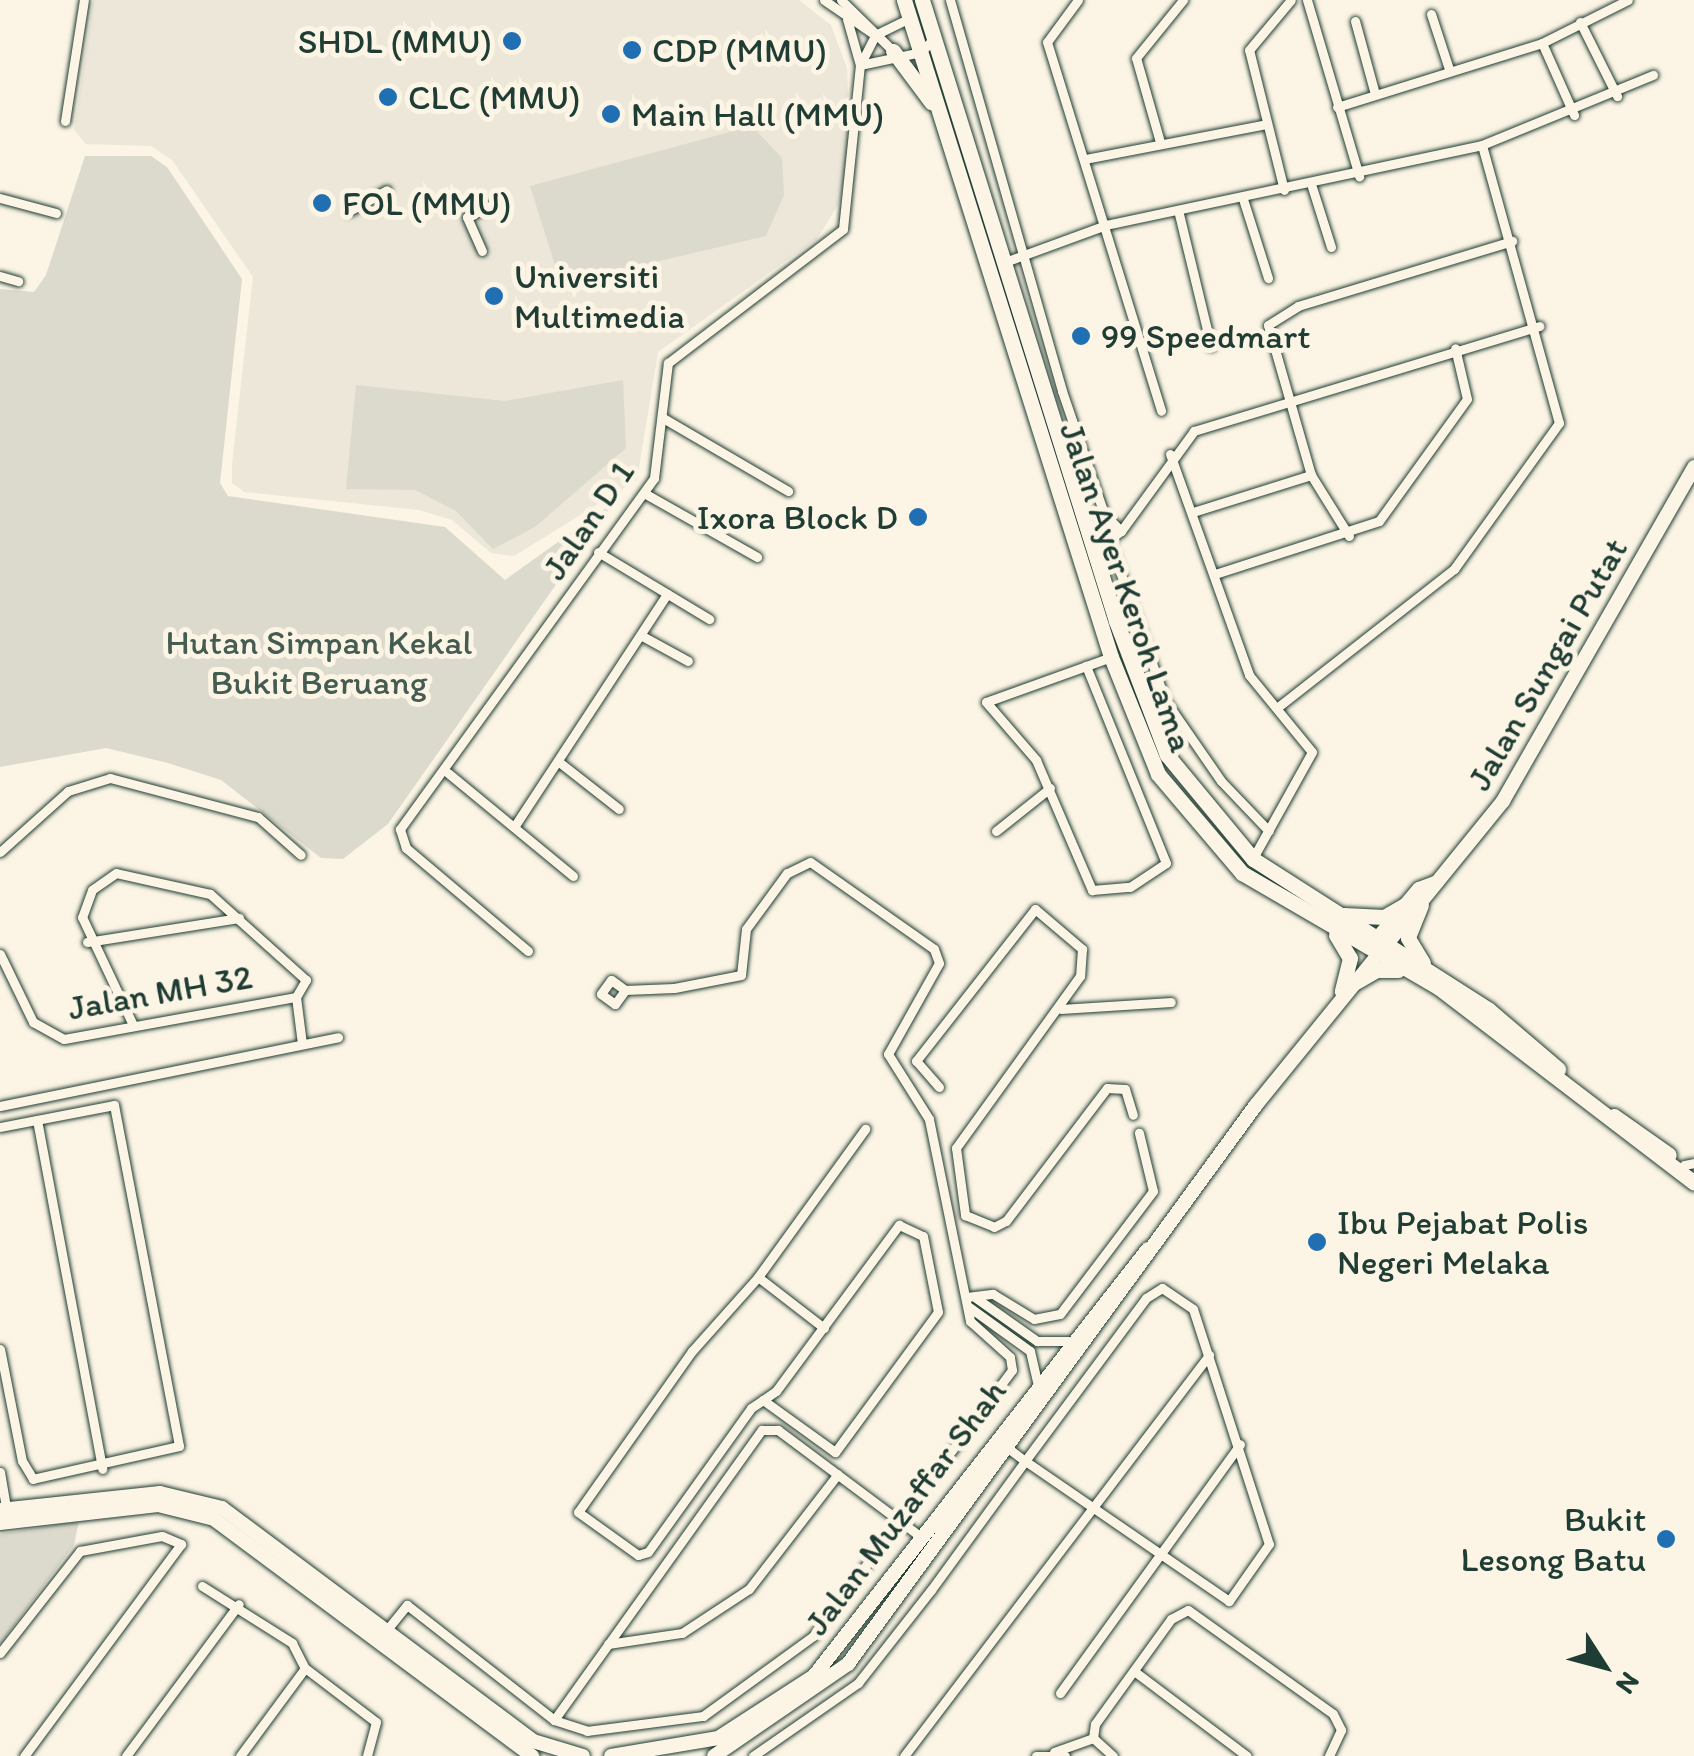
<!DOCTYPE html>
<html>
<head>
<meta charset="utf-8">
<style>
  body { margin:0 }
  #map { position:relative; width:1694px; height:1756px; overflow:hidden; background:#fcf5e5; font-family:Itim,sans-serif }
  div>[style] { position:absolute }
  [style*='--x'] { left:calc(var(--x)*1px); top:calc(var(--y)*1px); width:calc(var(--w)*1px); rotate:calc(var(--a)*1deg) }
  .built>* { inset:0; background:#ece7d8 }
  .green>* { inset:0; background:#dcdacc }
  .roads { filter:drop-shadow(0 0 2px #1f3d34) drop-shadow(0 0 2px #1f3d34) }
  .street>* { height:9px; margin:-4.5px; padding:0 4.5px; transform-origin:4.5px; border-radius:4.5px; background:#fcf5e5 }
  .secondary>* { height:14px; margin:-7px; padding:0 7px; transform-origin:7px; border-radius:7px; background:#fcf5e5 }
  .primary>* { height:15px; margin:-7.5px; padding:0 7.5px; transform-origin:7.5px; border-radius:7.5px; background:#fcf5e5 }
  .dots>* { width:28px; height:28px; translate:-50% -50%; box-sizing:border-box; border:5px solid #fcf5e5; border-radius:50% }
  span { translate:-50% -50%; white-space:nowrap; text-align:center; line-height:1.15; -webkit-text-stroke:10px #fcf5e5; paint-order:stroke }
  .poi-label { font-size:35px; color:#1f3d34 }
  .right { translate:-100% -50%; text-align:right }
  .left { translate:0 -50%; text-align:left }
  .street-label { font-size:35px; color:#1f3d34 }
  .park-label { font-size:35px; color:#455c52 }
  .north { position:absolute; left:1554px; top:1616px; width:100px; height:100px; -webkit-text-stroke:8px #fcf5e5; paint-order:stroke; rotate:126deg; font-size:28px; font-weight:700; line-height:40px; text-align:center; color:#1f3d34 }
  .north::after { content:''; display:block; margin:auto; width:35px; height:45px; background:#1f3d34; clip-path:polygon(50% 0,100% 100%,50% 72%,0 100%) }
</style>
</head>
<body>
<div id="map">
  <div class="built">
    <i style="clip-path:polygon(93px 0,799px 0,831px 25px,847px 68px,850px 147px,839px 203px,817px 239px,658px 352px,637px 480px,514px 556px,491px 553px,452px 520px,419px 510px,244px 492px,232px 483px,232px 464px,253px 277px,172px 160px,151px 146px,86px 144px,74px 130px)"></i>
  </div>
  <div class="green">
    <i style="clip-path:polygon(752px 126px,782px 158px,784px 195px,766px 236px,561px 284px,530px 186px)"></i>
    <i style="clip-path:polygon(85px 156px,151px 156px,167px 167px,242px 279px,220px 483px,228px 496px,445px 527px,505px 580px,614px 502px,388px 824px,343px 859px,321px 858px,221px 780px,168px 763px,106px 748px,0 767px,0 289px,34px 292px,46px 275px)"></i>
    <i style="clip-path:polygon(623px 380px,626px 448px,535px 527px,493px 549px,456px 511px,415px 490px,346px 489px,356px 385px,505px 401px)"></i>
    <i style="clip-path:polygon(79px 1521px,74px 1545px,0 1644px,0 1534px)"></i>
  </div>
  <div class="roads">
    <div class="street">
      <i style="--x:824;--y:0;--w:62;--a:34.5"></i>
      <i style="--x:875;--y:35;--w:37;--a:-26"></i>
      <i style="--x:841;--y:0;--w:73;--a:44.4"></i>
      <i style="--x:950;--y:0;--w:407;--a:74"></i>
      <i style="--x:1062;--y:391;--w:130;--a:71.1"></i>
      <i style="--x:1104;--y:514;--w:24;--a:45"></i>
      <i style="--x:1078;--y:0;--w:52;--a:126.4"></i>
      <i style="--x:1047;--y:42;--w:386;--a:72.8"></i>
      <i style="--x:1307;--y:0;--w:184;--a:73.5"></i>
      <i style="--x:1431;--y:14;--w:58;--a:71.9"></i>
      <i style="--x:847;--y:19;--w:48;--a:74.2"></i>
      <i style="--x:860;--y:65;--w:62;--a:-12"></i>
      <i style="--x:921;--y:52;--w:18;--a:-47"></i>
      <i style="--x:1355;--y:21;--w:76;--a:74.7"></i>
      <i style="--x:1580;--y:22;--w:83;--a:63.4"></i>
      <i style="--x:1542;--y:43;--w:79;--a:66"></i>
      <i style="--x:1337;--y:107;--w:215;--a:-17.3"></i>
      <i style="--x:1542;--y:43;--w:96;--a:-26.6"></i>
      <i style="--x:65;--y:121;--w:122;--a:-81.1"></i>
      <i style="--x:1160;--y:142;--w:87;--a:-105.9"></i>
      <i style="--x:1136;--y:58;--w:75;--a:-51"></i>
      <i style="--x:1085;--y:159;--w:184;--a:-10.9"></i>
      <i style="--x:1312;--y:187;--w:63;--a:72.4"></i>
      <i style="--x:1284;--y:190;--w:144;--a:-104"></i>
      <i style="--x:1249;--y:50;--w:65;--a:-50"></i>
      <i style="--x:0;--y:198;--w:58;--a:15"></i>
      <i style="--x:1243;--y:199;--w:83;--a:72.4"></i>
      <i style="--x:349;--y:211;--w:43;--a:-28.9"></i>
      <i style="--x:1179;--y:214;--w:136;--a:76.4"></i>
      <i style="--x:482;--y:251;--w:37;--a:-114"></i>
      <i style="--x:467;--y:217;--w:28;--a:-26"></i>
      <i style="--x:1005;--y:262;--w:108;--a:-20.1"></i>
      <i style="--x:1106;--y:225;--w:384;--a:-12"></i>
      <i style="--x:1482;--y:145;--w:185;--a:-22.3"></i>
      <i style="--x:0;--y:276;--w:19;--a:16"></i>
      <i style="--x:663;--y:418;--w:145;--a:30.3"></i>
      <i style="--x:1170;--y:454;--w:235;--a:70.3"></i>
      <i style="--x:1249;--y:675;--w:99;--a:50.7"></i>
      <i style="--x:1312;--y:752;--w:121;--a:119.1"></i>
      <i style="--x:644;--y:493;--w:130;--a:29.5"></i>
      <i style="--x:1193;--y:512;--w:124;--a:-17.4"></i>
      <i style="--x:1349;--y:536;--w:72;--a:-121.9"></i>
      <i style="--x:1311;--y:475;--w:156;--a:-106"></i>
      <i style="--x:1268;--y:325;--w:36;--a:-32"></i>
      <i style="--x:1298;--y:306;--w:224;--a:-16.9"></i>
      <i style="--x:1110;--y:543;--w:166;--a:70.7"></i>
      <i style="--x:1165;--y:700;--w:98;--a:55.3"></i>
      <i style="--x:1221;--y:781;--w:69;--a:46.2"></i>
      <i style="--x:1095;--y:550;--w:32;--a:-36"></i>
      <i style="--x:1121;--y:531;--w:124;--a:-53.9"></i>
      <i style="--x:1194;--y:431;--w:361;--a:-16.9"></i>
      <i style="--x:598;--y:552;--w:130;--a:31.1"></i>
      <i style="--x:1215;--y:574;--w:172;--a:-17.9"></i>
      <i style="--x:1379;--y:521;--w:150;--a:-54.2"></i>
      <i style="--x:1467;--y:399;--w:52;--a:-103.2"></i>
      <i style="--x:644;--y:637;--w:50;--a:28.6"></i>
      <i style="--x:986;--y:702;--w:77;--a:49.2"></i>
      <i style="--x:1036;--y:760;--w:142;--a:66.7"></i>
      <i style="--x:1092;--y:890;--w:38;--a:-5"></i>
      <i style="--x:1130;--y:887;--w:43;--a:-33.7"></i>
      <i style="--x:1166;--y:863;--w:213;--a:-112.1"></i>
      <i style="--x:986;--y:702;--w:133;--a:-19.8"></i>
      <i style="--x:1278;--y:707;--w:224;--a:-38.1"></i>
      <i style="--x:1454;--y:569;--w:180;--a:-54.3"></i>
      <i style="--x:1559;--y:423;--w:288;--a:-105.5"></i>
      <i style="--x:559;--y:762;--w:76;--a:38.1"></i>
      <i style="--x:448;--y:773;--w:162;--a:39.5"></i>
      <i style="--x:514;--y:827;--w:279;--a:-56.7"></i>
      <i style="--x:996;--y:831;--w:69;--a:-38.5"></i>
      <i style="--x:0;--y:852;--w:91;--a:-41.9"></i>
      <i style="--x:68;--y:791;--w:44;--a:-17.2"></i>
      <i style="--x:110;--y:778;--w:153;--a:14.8"></i>
      <i style="--x:258;--y:817;--w:57;--a:41.5"></i>
      <i style="--x:87;--y:942;--w:154;--a:-9"></i>
      <i style="--x:528;--y:951;--w:160;--a:-139.8"></i>
      <i style="--x:406;--y:848;--w:20;--a:-108"></i>
      <i style="--x:400;--y:829;--w:433;--a:-54.1"></i>
      <i style="--x:654;--y:478;--w:116;--a:-83.1"></i>
      <i style="--x:668;--y:363;--w:220;--a:-37.4"></i>
      <i style="--x:843;--y:229;--w:165;--a:-84.1"></i>
      <i style="--x:860;--y:65;--w:34;--a:-63"></i>
      <i style="--x:0;--y:954;--w:76;--a:64.1"></i>
      <i style="--x:33;--y:1022;--w:35;--a:29"></i>
      <i style="--x:64;--y:1039;--w:236;--a:-10.3"></i>
      <i style="--x:296;--y:997;--w:20;--a:-60"></i>
      <i style="--x:306;--y:980;--w:129;--a:-138.1"></i>
      <i style="--x:210;--y:894;--w:96;--a:-167.4"></i>
      <i style="--x:116;--y:873;--w:29;--a:145"></i>
      <i style="--x:92;--y:890;--w:29;--a:110"></i>
      <i style="--x:82;--y:917;--w:119;--a:64.7"></i>
      <i style="--x:296;--y:997;--w:47;--a:82.7"></i>
      <i style="--x:1061;--y:1009;--w:110;--a:-3.6"></i>
      <i style="--x:939;--y:1087;--w:35;--a:-131"></i>
      <i style="--x:916;--y:1061;--w:193;--a:-51.9"></i>
      <i style="--x:1035;--y:909;--w:62;--a:40.4"></i>
      <i style="--x:1082;--y:949;--w:27;--a:94"></i>
      <i style="--x:1080;--y:976;--w:212;--a:125.8"></i>
      <i style="--x:956;--y:1148;--w:68;--a:82.3"></i>
      <i style="--x:965;--y:1215;--w:31;--a:22"></i>
      <i style="--x:994;--y:1227;--w:13;--a:-27"></i>
      <i style="--x:1006;--y:1221;--w:167;--a:-52.8"></i>
      <i style="--x:1107;--y:1088;--w:18;--a:3"></i>
      <i style="--x:1125;--y:1089;--w:27;--a:73"></i>
      <i style="--x:0;--y:1106;--w:345;--a:-11.5"></i>
      <i style="--x:37;--y:1120;--w:355;--a:79.4"></i>
      <i style="--x:0;--y:1127;--w:116;--a:-10.9"></i>
      <i style="--x:114;--y:1105;--w:347;--a:79.2"></i>
      <i style="--x:179;--y:1446;--w:150;--a:167.3"></i>
      <i style="--x:33;--y:1479;--w:21;--a:-121"></i>
      <i style="--x:22;--y:1461;--w:114;--a:-101.1"></i>
      <i style="--x:1684;--y:1165;--w:10;--a:-11"></i>
      <i style="--x:758;--y:1277;--w:99;--a:131.7"></i>
      <i style="--x:692;--y:1351;--w:197;--a:125.3"></i>
      <i style="--x:578;--y:1512;--w:74;--a:35.6"></i>
      <i style="--x:638;--y:1555;--w:10;--a:-17"></i>
      <i style="--x:648;--y:1552;--w:177;--a:-54.4"></i>
      <i style="--x:751;--y:1408;--w:14;--a:-34"></i>
      <i style="--x:763;--y:1400;--w:16;--a:-35"></i>
      <i style="--x:776;--y:1391;--w:207;--a:-53.5"></i>
      <i style="--x:899;--y:1225;--w:26;--a:25"></i>
      <i style="--x:923;--y:1236;--w:77;--a:78.8"></i>
      <i style="--x:938;--y:1312;--w:174;--a:126.3"></i>
      <i style="--x:835;--y:1452;--w:89;--a:-144.2"></i>
      <i style="--x:967;--y:1297;--w:26;--a:-7"></i>
      <i style="--x:993;--y:1294;--w:48;--a:31.4"></i>
      <i style="--x:1034;--y:1319;--w:26;--a:-11"></i>
      <i style="--x:1060;--y:1314;--w:154;--a:-52.9"></i>
      <i style="--x:1153;--y:1191;--w:60;--a:-103.6"></i>
      <i style="--x:976;--y:1298;--w:75;--a:35.2"></i>
      <i style="--x:1037;--y:1341;--w:31;--a:0"></i>
      <i style="--x:969;--y:1307;--w:75;--a:35.8"></i>
      <i style="--x:1030;--y:1351;--w:32;--a:77"></i>
      <i style="--x:824;--y:1328;--w:83;--a:-142.3"></i>
      <i style="--x:758;--y:1277;--w:183;--a:-54.1"></i>
      <i style="--x:0;--y:1472;--w:42;--a:80.3"></i>
      <i style="--x:202;--y:1586;--w:107;--a:32.3"></i>
      <i style="--x:292;--y:1643;--w:28;--a:63"></i>
      <i style="--x:305;--y:1668;--w:89;--a:37.3"></i>
      <i style="--x:376;--y:1722;--w:35;--a:105"></i>
      <i style="--x:385;--y:1632;--w:35;--a:-51"></i>
      <i style="--x:407;--y:1605;--w:187;--a:38"></i>
      <i style="--x:554;--y:1720;--w:35;--a:18"></i>
      <i style="--x:587;--y:1731;--w:117;--a:-7.4"></i>
      <i style="--x:703;--y:1716;--w:136;--a:-36"></i>
      <i style="--x:813;--y:1636;--w:332;--a:-53.2"></i>
      <i style="--x:1012;--y:1370;--w:13;--a:-99"></i>
      <i style="--x:1010;--y:1357;--w:54;--a:-138"></i>
      <i style="--x:970;--y:1321;--w:206;--a:-101.5"></i>
      <i style="--x:929;--y:1119;--w:77;--a:-122.2"></i>
      <i style="--x:888;--y:1054;--w:104;--a:-60.7"></i>
      <i style="--x:939;--y:963;--w:15;--a:-110"></i>
      <i style="--x:934;--y:949;--w:151;--a:-144.9"></i>
      <i style="--x:810;--y:862;--w:25;--a:154"></i>
      <i style="--x:787;--y:873;--w:69;--a:126.2"></i>
      <i style="--x:746;--y:929;--w:46;--a:96.2"></i>
      <i style="--x:741;--y:975;--w:68;--a:169"></i>
      <i style="--x:674;--y:988;--w:49;--a:177.7"></i>
      <i style="--x:625;--y:990;--w:17;--a:-144"></i>
      <i style="--x:611;--y:980;--w:17;--a:126"></i>
      <i style="--x:601;--y:994;--w:17;--a:36"></i>
      <i style="--x:615;--y:1004;--w:17;--a:-54"></i>
      <i style="--x:608;--y:1644;--w:75;--a:-8.5"></i>
      <i style="--x:682;--y:1633;--w:80;--a:-33.3"></i>
      <i style="--x:749;--y:1589;--w:145;--a:-52.3"></i>
      <i style="--x:0;--y:1653;--w:130;--a:-51.9"></i>
      <i style="--x:80;--y:1551;--w:83;--a:-10.4"></i>
      <i style="--x:162;--y:1536;--w:21;--a:23"></i>
      <i style="--x:181;--y:1544;--w:264;--a:126.5"></i>
      <i style="--x:1134;--y:1671;--w:141;--a:37"></i>
      <i style="--x:1060;--y:1693;--w:307;--a:-54.1"></i>
      <i style="--x:554;--y:1720;--w:357;--a:-54.4"></i>
      <i style="--x:762;--y:1430;--w:16;--a:0"></i>
      <i style="--x:778;--y:1430;--w:179;--a:36.8"></i>
      <i style="--x:1054;--y:1752;--w:41;--a:-19.7"></i>
      <i style="--x:126;--y:1756;--w:189;--a:-53.4"></i>
      <i style="--x:240;--y:1756;--w:109;--a:-53.5"></i>
      <i style="--x:753;--y:1756;--w:128;--a:-34.8"></i>
      <i style="--x:858;--y:1683;--w:118;--a:-51.9"></i>
      <i style="--x:931;--y:1590;--w:160;--a:-53.9"></i>
      <i style="--x:1025;--y:1461;--w:203;--a:-53.4"></i>
      <i style="--x:1146;--y:1298;--w:19;--a:-32"></i>
      <i style="--x:1162;--y:1288;--w:37;--a:34"></i>
      <i style="--x:1193;--y:1309;--w:247;--a:72.1"></i>
      <i style="--x:1269;--y:1544;--w:70;--a:125.1"></i>
      <i style="--x:1229;--y:1601;--w:247;--a:-145.5"></i>
      <i style="--x:1025;--y:1461;--w:25;--a:-143"></i>
      <i style="--x:904;--y:1756;--w:504;--a:-52.74"></i>
      <i style="--x:1036;--y:1756;--w:29;--a:0"></i>
      <i style="--x:1113;--y:1756;--w:27;--a:-138"></i>
      <i style="--x:1093;--y:1738;--w:14;--a:-82"></i>
      <i style="--x:1095;--y:1724;--w:130;--a:-54.1"></i>
      <i style="--x:1171;--y:1619;--w:19;--a:-28"></i>
      <i style="--x:1188;--y:1610;--w:178;--a:35.6"></i>
      <i style="--x:1333;--y:1714;--w:18;--a:63"></i>
      <i style="--x:1341;--y:1730;--w:29;--a:115"></i>
    </div>
    <div class="secondary">
      <i style="--x:1371;--y:946;--w:75;--a:-49.9"></i>
      <i style="--x:1419;--y:889;--w:19;--a:-21"></i>
      <i style="--x:0;--y:1510;--w:161;--a:-6.1"></i>
      <i style="--x:160;--y:1493;--w:64;--a:13.6"></i>
      <i style="--x:222;--y:1508;--w:389;--a:36.8"></i>
      <i style="--x:533;--y:1741;--w:52;--a:16.7"></i>
      <i style="--x:0;--y:1523;--w:159;--a:-6.5"></i>
      <i style="--x:158;--y:1505;--w:58;--a:14"></i>
      <i style="--x:214;--y:1519;--w:397;--a:36.7"></i>
      <i style="--x:611;--y:1756;--w:109;--a:-9.5"></i>
      <i style="--x:718;--y:1738;--w:114;--a:-32.9"></i>
      <i style="--x:814;--y:1676;--w:542;--a:-51.97"></i>
      <i style="--x:714;--y:1756;--w:163;--a:-34.5"></i>
      <i style="--x:848;--y:1664;--w:692;--a:-53.88"></i>
      <i style="--x:1256;--y:1105;--w:392;--a:-50.9"></i>
      <i style="--x:1503;--y:801;--w:385;--a:-60.2"></i>
    </div>
    <div class="primary">
      <i style="--x:904;--y:0;--w:689;--a:72.51"></i>
      <i style="--x:1111;--y:657;--w:126;--a:68.1"></i>
      <i style="--x:1158;--y:774;--w:130;--a:49.7"></i>
      <i style="--x:1242;--y:873;--w:227;--a:30.2"></i>
      <i style="--x:1438;--y:987;--w:322;--a:37.4"></i>
      <i style="--x:922;--y:0;--w:651;--a:72.65"></i>
      <i style="--x:1116;--y:621;--w:143;--a:69.2"></i>
      <i style="--x:1167;--y:755;--w:135;--a:50.4"></i>
      <i style="--x:1253;--y:859;--w:280;--a:32.6"></i>
      <i style="--x:1489;--y:1010;--w:91;--a:40.5"></i>
      <i style="--x:893;--y:51;--w:64;--a:53.3"></i>
      <i style="--x:1421;--y:905;--w:35;--a:112"></i>
      <i style="--x:1408;--y:938;--w:29;--a:59"></i>
      <i style="--x:1344;--y:915;--w:40;--a:2.9"></i>
      <i style="--x:1384;--y:917;--w:24;--a:-30"></i>
      <i style="--x:1336;--y:935;--w:27;--a:59"></i>
      <i style="--x:1350;--y:958;--w:34;--a:104"></i>
      <i style="--x:1347;--y:987;--w:34;--a:-30"></i>
      <i style="--x:1376;--y:970;--w:22;--a:0"></i>
      <i style="--x:1614;--y:1116;--w:67;--a:35.3"></i>
    </div>
  </div>
  <div class="dots">
    <i style="left:512px;top:41px;background:#1f6fb2"></i>
    <i style="left:632px;top:50px;background:#1f6fb2"></i>
    <i style="left:388px;top:97px;background:#1f6fb2"></i>
    <i style="left:611px;top:114px;background:#1f6fb2"></i>
    <i style="left:322px;top:203px;background:#1f6fb2"></i>
    <i style="left:494px;top:296px;background:#1f6fb2"></i>
    <i style="left:1081px;top:336px;background:#1f6fb2"></i>
    <i style="left:918px;top:517px;background:#1f6fb2"></i>
    <i style="left:1317px;top:1242px;background:#1f6fb2"></i>
    <i style="left:1666px;top:1539px;background:#1f6fb2"></i>
  </div>
  <div class="poi-label">
    <span class="right" style="left:492px;top:41px">SHDL (MMU)</span>
    <span class="left" style="left:652px;top:50px">CDP (MMU)</span>
    <span class="left" style="left:408px;top:97px">CLC (MMU)</span>
    <span class="left" style="left:631px;top:114px">Main Hall (MMU)</span>
    <span class="left" style="left:342px;top:203px">FOL (MMU)</span>
    <span class="left" style="left:514px;top:296px">Universiti<br>Multimedia</span>
    <span class="left" style="left:1101px;top:336px">99 Speedmart</span>
    <span class="right" style="left:898px;top:517px">Ixora Block D</span>
    <span class="left" style="left:1337px;top:1242px">Ibu Pejabat Polis<br>Negeri Melaka</span>
    <span class="right" style="left:1646px;top:1539px">Bukit<br>Lesong Batu</span>
  </div>
  <div class="street-label">
    <span style="left:588px;top:520px;rotate:-56deg">Jalan D 1</span>
    <span style="left:1127px;top:587px;rotate:71deg">Jalan Ayer Keroh Lama</span>
    <span style="left:1547px;top:664px;rotate:-60deg">Jalan Sungai Putat</span>
    <span style="left:160px;top:992px;rotate:-10deg">Jalan MH 32</span>
    <span style="left:905px;top:1507px;rotate:-53deg">Jalan Muzaffar Shah</span>
  </div>
  <div class="park-label">
    <span style="left:319px;top:662px">Hutan Simpan Kekal<br>Bukit Beruang</span>
  </div>
  <div class="north">N</div>
</div>
</body>
</html>
